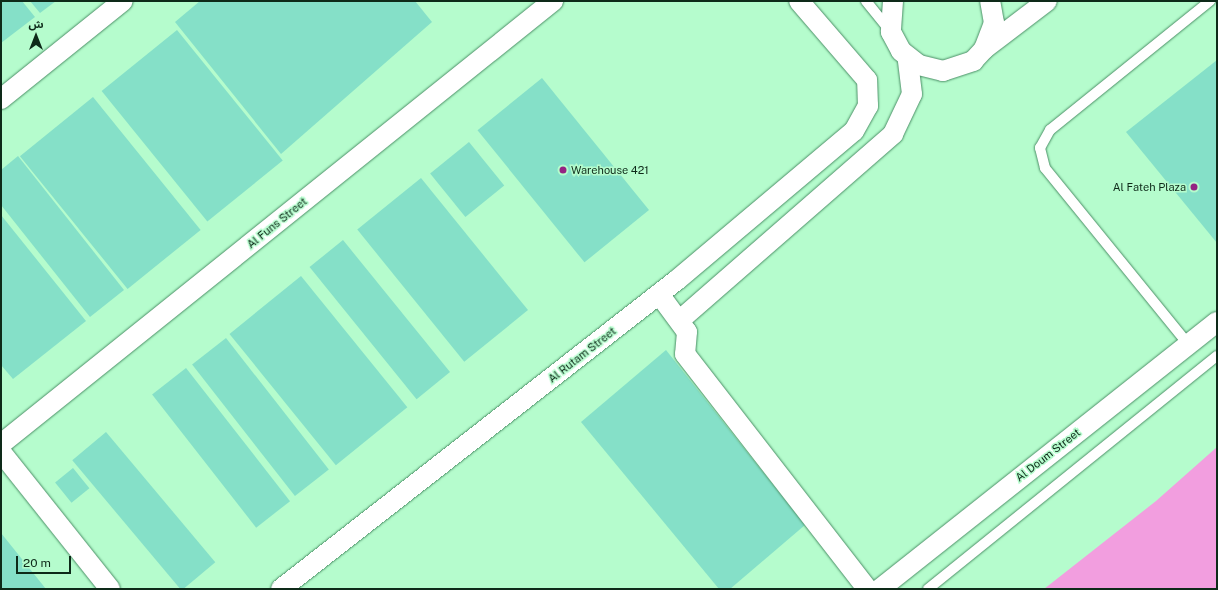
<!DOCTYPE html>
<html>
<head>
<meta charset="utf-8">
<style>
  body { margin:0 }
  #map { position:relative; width:1218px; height:590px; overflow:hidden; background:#b5fccd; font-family:"Public Sans","Noto Sans Arabic",sans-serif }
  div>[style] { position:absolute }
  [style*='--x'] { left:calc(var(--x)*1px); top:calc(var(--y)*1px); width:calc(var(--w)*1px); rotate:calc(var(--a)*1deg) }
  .water>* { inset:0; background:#f29edf }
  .building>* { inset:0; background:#85e0c8; transform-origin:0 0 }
  .roads { filter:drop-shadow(0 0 1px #4b8f66) drop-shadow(0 0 1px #4b8f66) }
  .service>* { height:10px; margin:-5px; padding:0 5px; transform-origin:5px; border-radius:5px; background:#fff }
  .minor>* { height:20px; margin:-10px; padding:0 10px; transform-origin:10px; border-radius:10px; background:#fff }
  .dots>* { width:11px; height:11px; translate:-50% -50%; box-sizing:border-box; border:2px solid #b5fccd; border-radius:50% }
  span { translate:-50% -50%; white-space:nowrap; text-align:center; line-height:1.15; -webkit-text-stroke:3px #b5fccd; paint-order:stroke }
  .poi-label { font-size:11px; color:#0e2a19 }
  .left { translate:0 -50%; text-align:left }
  .right { translate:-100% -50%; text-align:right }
  .street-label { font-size:11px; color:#0e2a19 }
  .frame { position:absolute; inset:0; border:2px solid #0e2a19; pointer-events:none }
  .north { position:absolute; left:16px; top:16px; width:40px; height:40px; -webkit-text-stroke:3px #b5fccd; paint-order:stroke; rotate:0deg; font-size:11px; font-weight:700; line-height:16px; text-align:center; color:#0e2a19 }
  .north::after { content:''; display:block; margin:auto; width:14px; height:18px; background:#0e2a19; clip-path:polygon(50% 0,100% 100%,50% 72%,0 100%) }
  .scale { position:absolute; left:16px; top:556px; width:55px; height:18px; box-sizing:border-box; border:2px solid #0e2a19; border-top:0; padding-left:5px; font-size:12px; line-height:14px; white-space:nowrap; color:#0e2a19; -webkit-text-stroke:3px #b5fccd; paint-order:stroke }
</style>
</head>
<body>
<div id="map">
  <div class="water">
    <i style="clip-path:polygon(1217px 447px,1217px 589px,1044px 589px,1156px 501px)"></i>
  </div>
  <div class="building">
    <i style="clip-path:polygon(1px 1px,22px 1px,35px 17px,1px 43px)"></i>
    <i style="clip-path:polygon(30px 1px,56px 1px,40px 13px)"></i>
    <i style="clip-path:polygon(200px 1px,415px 1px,432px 22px,281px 154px,175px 22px)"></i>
    <i style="left:177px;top:30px;width:168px;height:97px;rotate:51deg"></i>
    <i style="clip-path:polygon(1217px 60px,1217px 243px,1126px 132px)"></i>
    <i style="left:542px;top:78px;width:170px;height:83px;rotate:51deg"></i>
    <i style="left:93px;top:97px;width:171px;height:94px;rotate:51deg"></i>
    <i style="left:469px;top:142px;width:56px;height:50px;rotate:51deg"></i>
    <i style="clip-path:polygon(18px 156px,124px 290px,90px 317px,1px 205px,1px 170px)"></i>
    <i style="left:421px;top:178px;width:170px;height:82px;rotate:51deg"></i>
    <i style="clip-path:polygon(1px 215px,86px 321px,13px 379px,1px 365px)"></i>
    <i style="left:343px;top:240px;width:170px;height:43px;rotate:51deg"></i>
    <i style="left:301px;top:276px;width:169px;height:92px;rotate:51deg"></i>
    <i style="left:226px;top:338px;width:167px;height:43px;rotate:52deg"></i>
    <i style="clip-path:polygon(666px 350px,805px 525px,730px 589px,719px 589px,581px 422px)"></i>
    <i style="left:186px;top:368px;width:169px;height:43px;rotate:52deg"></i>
    <i style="left:106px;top:432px;width:170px;height:44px;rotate:50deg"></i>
    <i style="left:73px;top:468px;width:26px;height:23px;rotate:51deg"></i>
    <i style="clip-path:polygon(1px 533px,46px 589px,1px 589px)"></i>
  </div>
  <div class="roads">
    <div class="service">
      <i style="--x:866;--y:1;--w:38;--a:51"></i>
      <i style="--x:1188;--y:344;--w:227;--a:-129.1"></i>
      <i style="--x:1045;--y:168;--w:21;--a:-104"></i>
      <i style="--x:1040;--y:148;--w:21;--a:-61"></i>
      <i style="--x:1050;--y:130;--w:206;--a:-38.9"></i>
      <i style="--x:928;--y:589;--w:371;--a:-38.9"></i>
    </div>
    <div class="minor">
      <i style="--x:893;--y:1;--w:31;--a:94"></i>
      <i style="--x:891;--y:32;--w:21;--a:62"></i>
      <i style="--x:901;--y:51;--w:23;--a:38"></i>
      <i style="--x:919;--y:65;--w:25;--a:14"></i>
      <i style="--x:943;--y:71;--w:32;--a:-18"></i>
      <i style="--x:973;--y:61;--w:16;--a:-47"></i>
      <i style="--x:984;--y:49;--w:28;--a:-69"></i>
      <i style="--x:994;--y:23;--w:22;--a:-100"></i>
      <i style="--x:984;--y:49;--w:79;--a:-37.3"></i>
      <i style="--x:1;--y:99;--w:156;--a:-38.8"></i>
      <i style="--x:659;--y:294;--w:47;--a:53.6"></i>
      <i style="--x:687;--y:332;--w:22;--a:95"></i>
      <i style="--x:685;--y:354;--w:297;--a:52.2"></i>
      <i style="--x:680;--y:320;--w:283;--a:-41.1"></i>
      <i style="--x:893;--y:134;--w:44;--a:-64.6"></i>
      <i style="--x:912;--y:94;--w:35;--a:-97"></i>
      <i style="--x:1;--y:444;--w:708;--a:-38.75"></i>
      <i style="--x:1;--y:452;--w:175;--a:51.5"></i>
      <i style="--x:281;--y:589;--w:502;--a:-37.97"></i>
      <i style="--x:677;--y:280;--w:231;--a:-40.1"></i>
      <i style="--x:854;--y:131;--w:29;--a:-61"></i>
      <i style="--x:868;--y:106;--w:26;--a:-92"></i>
      <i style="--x:867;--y:80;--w:104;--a:-130.7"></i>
      <i style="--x:880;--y:589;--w:430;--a:-38.4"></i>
    </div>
  </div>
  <div class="dots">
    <i style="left:563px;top:170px;background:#942383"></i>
    <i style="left:1194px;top:187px;background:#942383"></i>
  </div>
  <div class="poi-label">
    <span class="left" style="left:571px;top:170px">Warehouse 421</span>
    <span class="right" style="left:1186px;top:187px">Al Fateh Plaza</span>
  </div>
  <div class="street-label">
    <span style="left:277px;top:223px;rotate:-39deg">Al Funs Street</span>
    <span style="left:582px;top:355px;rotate:-38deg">Al Rutam Street</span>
    <span style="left:1048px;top:455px;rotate:-38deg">Al Doum Street</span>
  </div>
  <div class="frame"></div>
  <div class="north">ش</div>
  <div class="scale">20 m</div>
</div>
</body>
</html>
